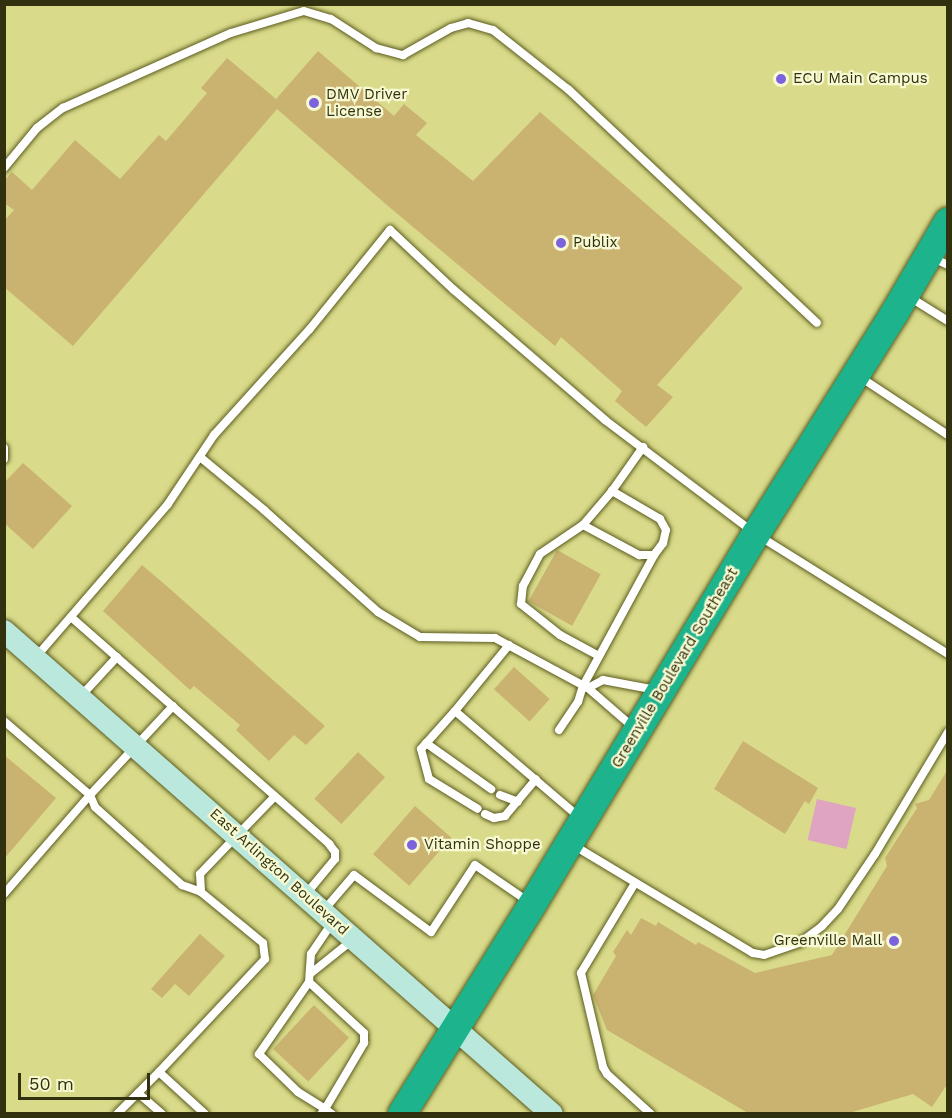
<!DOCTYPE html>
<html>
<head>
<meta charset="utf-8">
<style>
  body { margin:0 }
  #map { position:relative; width:952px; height:1118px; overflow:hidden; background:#d9db8a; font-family:"Work Sans",sans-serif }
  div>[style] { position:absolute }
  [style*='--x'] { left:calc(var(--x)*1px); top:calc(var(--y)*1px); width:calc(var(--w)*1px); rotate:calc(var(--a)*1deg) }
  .green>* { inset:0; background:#dfa4bf; transform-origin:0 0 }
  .building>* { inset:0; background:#cab271; transform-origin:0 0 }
  .roads { filter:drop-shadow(0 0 2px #5c5c1f) drop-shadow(0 0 2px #5c5c1f) }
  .lane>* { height:8px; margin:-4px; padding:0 4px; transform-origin:4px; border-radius:4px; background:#fff }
  .secondary>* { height:22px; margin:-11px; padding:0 11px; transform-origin:11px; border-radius:11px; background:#bbe8dd }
  .highway>* { height:28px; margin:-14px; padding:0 14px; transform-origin:14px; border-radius:14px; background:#1db38d }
  .dots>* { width:16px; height:16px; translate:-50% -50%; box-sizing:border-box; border:3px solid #f7f9d2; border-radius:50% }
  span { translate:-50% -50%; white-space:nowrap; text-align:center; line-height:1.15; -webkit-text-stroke:4.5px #f7f9d2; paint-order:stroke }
  .poi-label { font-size:15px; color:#31310f }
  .left { translate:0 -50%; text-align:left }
  .right { translate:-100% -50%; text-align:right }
  .street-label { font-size:15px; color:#31310f }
  .frame { position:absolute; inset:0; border:6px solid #31310f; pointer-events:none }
  .scale { position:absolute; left:18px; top:1073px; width:132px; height:27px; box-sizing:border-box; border:3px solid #31310f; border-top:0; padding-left:8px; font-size:18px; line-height:21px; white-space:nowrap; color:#31310f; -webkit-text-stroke:4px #f7f9d2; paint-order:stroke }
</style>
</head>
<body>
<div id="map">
  <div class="green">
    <i style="left:817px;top:799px;width:40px;height:42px;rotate:13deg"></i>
  </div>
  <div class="building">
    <i style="clip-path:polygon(318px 51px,394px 116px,404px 104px,427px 123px,416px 135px,473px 181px,540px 112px,743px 288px,657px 385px,673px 397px,646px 427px,615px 401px,622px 391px,561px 337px,555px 346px,388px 206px,277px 109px,73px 346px,4px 287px,4px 221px,14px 210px,4px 203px,4px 181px,12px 172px,32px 190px,75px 140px,120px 179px,159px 135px,166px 141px,207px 93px,201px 88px,227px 58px,276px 99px)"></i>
    <i style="clip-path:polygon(23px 463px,72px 506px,33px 549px,4px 523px,4px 483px)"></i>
    <i style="left:557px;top:550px;width:50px;height:59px;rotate:29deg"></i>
    <i style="clip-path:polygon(142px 565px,169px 588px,325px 726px,306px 745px,294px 735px,269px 761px,236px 730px,240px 725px,194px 686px,190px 690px,103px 611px)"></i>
    <i style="left:514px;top:667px;width:48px;height:30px;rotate:42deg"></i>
    <i style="clip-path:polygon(743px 741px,818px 788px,809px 804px,805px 801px,785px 834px,714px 789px)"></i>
    <i style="left:358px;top:752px;width:37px;height:64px;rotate:43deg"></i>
    <i style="clip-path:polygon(4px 755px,56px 798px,4px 859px)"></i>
    <i style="clip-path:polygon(948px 769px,948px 1083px,932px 1107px,913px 1094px,849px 1113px,748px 1113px,607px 1030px,593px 995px,616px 956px,613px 952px,627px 930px,631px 935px,641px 918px,656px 926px,658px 922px,696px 945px,698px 942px,755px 973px,832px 955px,887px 866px,885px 858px,917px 808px,915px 804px,929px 800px)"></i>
    <i style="left:415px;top:806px;width:48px;height:64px;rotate:41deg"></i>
    <i style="clip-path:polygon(200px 934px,225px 956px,189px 996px,175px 984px,162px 998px,151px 989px)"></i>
    <i style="left:314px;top:1005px;width:48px;height:60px;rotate:43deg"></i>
  </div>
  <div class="roads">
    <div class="lane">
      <i style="--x:4;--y:168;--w:52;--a:-50.5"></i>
      <i style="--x:37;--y:128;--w:33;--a:-38"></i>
      <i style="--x:63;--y:108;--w:184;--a:-24.1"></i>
      <i style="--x:231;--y:33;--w:76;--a:-16.8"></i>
      <i style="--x:304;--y:11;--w:28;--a:17"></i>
      <i style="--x:331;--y:19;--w:54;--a:32.8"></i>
      <i style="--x:376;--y:48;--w:28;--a:15"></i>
      <i style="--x:403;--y:55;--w:55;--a:-29.4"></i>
      <i style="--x:451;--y:28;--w:18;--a:-16"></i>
      <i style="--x:468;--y:23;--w:26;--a:16"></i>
      <i style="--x:493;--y:30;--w:97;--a:38.3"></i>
      <i style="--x:569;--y:90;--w:340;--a:43.2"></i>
      <i style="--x:933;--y:258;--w:17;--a:25"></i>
      <i style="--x:911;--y:298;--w:44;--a:31.9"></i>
      <i style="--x:860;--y:377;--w:105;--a:33.4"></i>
      <i style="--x:4;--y:448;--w:11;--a:90"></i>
      <i style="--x:200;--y:457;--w:83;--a:39.6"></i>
      <i style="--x:264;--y:510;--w:153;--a:41.8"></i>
      <i style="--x:378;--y:612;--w:49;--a:30.8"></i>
      <i style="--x:420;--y:637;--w:75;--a:0.8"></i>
      <i style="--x:495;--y:638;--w:106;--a:28.3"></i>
      <i style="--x:588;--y:688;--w:61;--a:41"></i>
      <i style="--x:583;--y:525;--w:64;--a:28.2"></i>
      <i style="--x:639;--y:555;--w:15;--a:0"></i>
      <i style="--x:654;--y:555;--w:15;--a:-53"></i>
      <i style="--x:663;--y:543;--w:13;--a:-77"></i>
      <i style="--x:666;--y:530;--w:13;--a:-119"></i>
      <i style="--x:660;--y:519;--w:56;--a:-149.7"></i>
      <i style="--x:71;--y:617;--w:344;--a:41.3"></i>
      <i style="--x:329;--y:844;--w:10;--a:53"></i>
      <i style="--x:335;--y:852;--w:7;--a:90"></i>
      <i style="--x:335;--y:859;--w:45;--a:129.6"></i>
      <i style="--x:509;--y:645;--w:85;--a:129.3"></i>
      <i style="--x:455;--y:711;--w:162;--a:40.5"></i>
      <i style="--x:599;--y:656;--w:44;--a:-151.7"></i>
      <i style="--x:560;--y:635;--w:50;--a:-141.5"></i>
      <i style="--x:521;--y:604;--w:18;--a:-84"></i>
      <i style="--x:523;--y:586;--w:36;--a:-62"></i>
      <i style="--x:540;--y:554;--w:52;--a:-34"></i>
      <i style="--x:583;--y:525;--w:45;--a:-49.5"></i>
      <i style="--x:612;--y:491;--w:54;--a:-54.8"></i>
      <i style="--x:36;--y:657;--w:202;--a:-49.2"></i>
      <i style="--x:168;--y:504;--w:83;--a:-56.3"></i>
      <i style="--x:214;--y:435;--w:142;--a:-47.9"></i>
      <i style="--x:309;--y:330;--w:129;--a:-51"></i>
      <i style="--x:390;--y:230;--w:88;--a:43.2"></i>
      <i style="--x:454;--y:290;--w:199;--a:40.7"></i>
      <i style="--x:605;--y:420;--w:189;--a:37.1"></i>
      <i style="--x:756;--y:534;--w:226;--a:32"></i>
      <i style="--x:588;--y:688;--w:17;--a:-28"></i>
      <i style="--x:603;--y:680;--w:54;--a:10.7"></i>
      <i style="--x:81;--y:696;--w:53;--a:-47.3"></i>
      <i style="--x:173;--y:706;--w:122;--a:133"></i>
      <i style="--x:90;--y:795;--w:13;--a:67"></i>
      <i style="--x:95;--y:807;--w:117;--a:41.9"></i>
      <i style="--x:182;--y:885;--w:20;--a:20"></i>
      <i style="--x:455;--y:711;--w:51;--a:131.8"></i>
      <i style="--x:421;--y:749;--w:31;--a:75"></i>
      <i style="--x:429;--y:779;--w:57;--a:31.5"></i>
      <i style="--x:4;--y:721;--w:113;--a:40.7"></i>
      <i style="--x:90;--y:795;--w:131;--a:131"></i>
      <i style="--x:559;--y:730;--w:34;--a:-56"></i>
      <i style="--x:578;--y:702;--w:17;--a:-73"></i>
      <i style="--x:583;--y:686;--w:149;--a:-61.5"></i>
      <i style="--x:426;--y:743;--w:80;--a:35.3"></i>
      <i style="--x:500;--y:795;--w:19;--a:21"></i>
      <i style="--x:485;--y:814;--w:10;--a:24"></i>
      <i style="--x:494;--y:818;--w:11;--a:-10"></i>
      <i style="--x:505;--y:816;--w:48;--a:-50"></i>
      <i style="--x:573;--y:845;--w:210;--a:31"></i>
      <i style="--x:753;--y:953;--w:11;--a:10"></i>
      <i style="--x:764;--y:955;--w:39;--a:-19"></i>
      <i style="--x:801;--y:942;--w:26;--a:-37"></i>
      <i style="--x:822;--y:926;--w:23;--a:-47"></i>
      <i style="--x:838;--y:909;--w:66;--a:-56.1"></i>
      <i style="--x:875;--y:854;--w:142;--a:-59.1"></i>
      <i style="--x:635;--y:883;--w:105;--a:121"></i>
      <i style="--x:581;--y:973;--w:97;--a:76.8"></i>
      <i style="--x:603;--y:1067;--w:8;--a:60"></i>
      <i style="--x:607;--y:1074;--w:59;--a:42.3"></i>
      <i style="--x:324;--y:910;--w:46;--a:-49.4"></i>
      <i style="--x:354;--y:875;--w:96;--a:36.5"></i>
      <i style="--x:431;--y:932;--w:80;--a:-56.7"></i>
      <i style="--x:475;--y:865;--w:65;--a:34.4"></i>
      <i style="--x:310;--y:974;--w:53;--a:-38.8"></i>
      <i style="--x:309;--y:982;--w:88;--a:124.8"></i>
      <i style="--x:259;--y:1054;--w:54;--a:44.3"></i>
      <i style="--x:298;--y:1092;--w:32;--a:32"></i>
      <i style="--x:325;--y:1109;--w:77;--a:-59.4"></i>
      <i style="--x:364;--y:1043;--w:10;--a:-90"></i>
      <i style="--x:364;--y:1033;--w:75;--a:-137.2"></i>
      <i style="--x:309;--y:982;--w:28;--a:-86"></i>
      <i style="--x:311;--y:954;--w:36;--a:-56"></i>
      <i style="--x:159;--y:1072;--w:155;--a:-46.8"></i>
      <i style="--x:265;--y:959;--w:16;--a:-97"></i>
      <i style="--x:263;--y:943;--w:80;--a:-140.6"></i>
      <i style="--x:201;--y:892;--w:18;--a:-93"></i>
      <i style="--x:200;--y:874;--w:108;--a:-46.1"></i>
      <i style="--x:138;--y:1093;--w:32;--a:41"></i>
      <i style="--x:117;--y:1114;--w:59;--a:-45"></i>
      <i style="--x:159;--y:1072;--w:62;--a:42.4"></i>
      <i style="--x:321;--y:1114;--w:6;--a:-51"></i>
      <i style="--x:325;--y:1109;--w:9;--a:36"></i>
    </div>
    <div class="secondary">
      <i style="--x:4;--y:631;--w:730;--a:41.39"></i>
    </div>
    <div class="highway">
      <i style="--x:402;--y:1114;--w:246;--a:-58.1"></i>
      <i style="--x:532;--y:905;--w:433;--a:-58.9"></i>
      <i style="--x:756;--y:534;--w:260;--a:-57.9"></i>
      <i style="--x:894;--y:314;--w:107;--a:-59.6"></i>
    </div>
  </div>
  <div class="dots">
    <i style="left:781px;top:79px;background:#7d62dd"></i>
    <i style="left:314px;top:103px;background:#7d62dd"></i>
    <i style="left:561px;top:243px;background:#7d62dd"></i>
    <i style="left:412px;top:845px;background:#7d62dd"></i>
    <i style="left:894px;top:941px;background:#7d62dd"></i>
  </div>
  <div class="poi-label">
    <span class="left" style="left:793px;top:79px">ECU Main Campus</span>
    <span class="left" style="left:326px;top:103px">DMV Driver<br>License</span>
    <span class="left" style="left:573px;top:243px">Publix</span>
    <span class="left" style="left:424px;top:845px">Vitamin Shoppe</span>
    <span class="right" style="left:882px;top:941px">Greenville Mall</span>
  </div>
  <div class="street-label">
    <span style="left:675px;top:668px;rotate:-59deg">Greenville Boulevard Southeast</span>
    <span style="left:279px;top:872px;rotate:42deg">East Arlington Boulevard</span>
  </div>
  <div class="frame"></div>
  <div class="scale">50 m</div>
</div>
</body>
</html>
